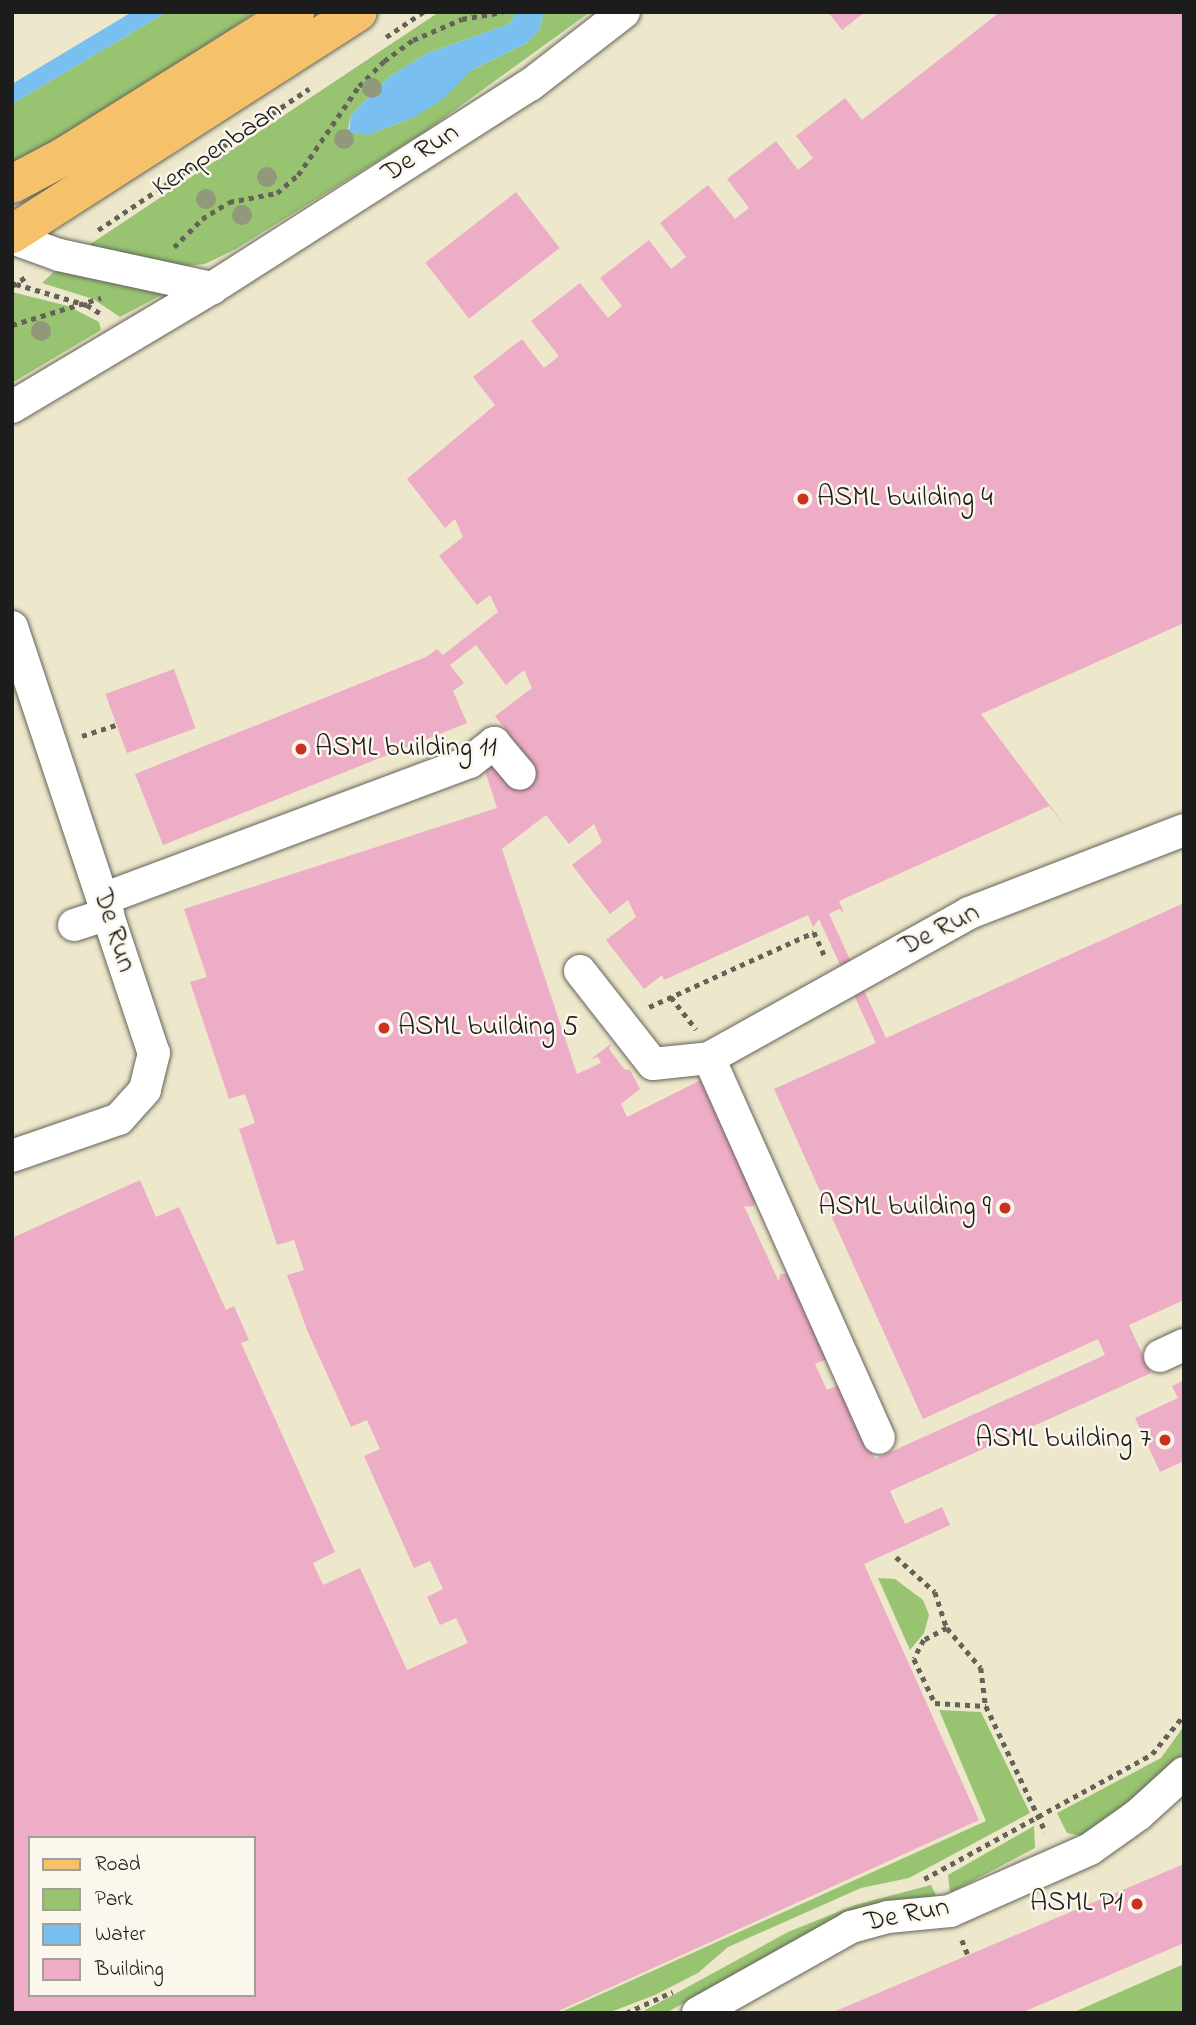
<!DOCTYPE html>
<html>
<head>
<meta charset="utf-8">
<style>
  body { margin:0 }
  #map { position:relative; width:1196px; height:2025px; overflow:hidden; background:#ede7cb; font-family:"Indie Flower",sans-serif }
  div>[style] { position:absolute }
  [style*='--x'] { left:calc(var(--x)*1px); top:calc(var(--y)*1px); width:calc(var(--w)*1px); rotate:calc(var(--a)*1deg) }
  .green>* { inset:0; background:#98c472 }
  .water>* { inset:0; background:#79bff0 }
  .building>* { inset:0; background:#eeadc6; transform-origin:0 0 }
  .path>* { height:4.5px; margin-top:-2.25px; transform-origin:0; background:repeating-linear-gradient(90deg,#656359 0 5px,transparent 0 10px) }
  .roads { filter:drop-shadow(0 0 2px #656359) drop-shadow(0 0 2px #656359) }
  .minor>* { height:32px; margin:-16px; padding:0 16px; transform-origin:16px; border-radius:16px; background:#fff }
  .major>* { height:38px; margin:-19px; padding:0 19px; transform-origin:19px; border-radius:19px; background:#f5c16b }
  .trees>* { width:20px; height:20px; margin:-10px; border-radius:50%; background:#92987b }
  .dots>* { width:19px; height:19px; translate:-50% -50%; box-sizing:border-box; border:4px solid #fbf7ec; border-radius:50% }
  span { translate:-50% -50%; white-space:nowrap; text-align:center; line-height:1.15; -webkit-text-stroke:5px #fbf7ec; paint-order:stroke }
  .street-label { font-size:28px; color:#1c1c1c }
  .poi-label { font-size:28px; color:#1c1c1c }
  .left { translate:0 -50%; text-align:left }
  .right { translate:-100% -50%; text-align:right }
  .frame { position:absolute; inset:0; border:14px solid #1c1c1c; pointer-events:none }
  .legend { position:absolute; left:28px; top:1836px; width:228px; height:161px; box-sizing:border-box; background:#fbf7ec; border:2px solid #a29f99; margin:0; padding:9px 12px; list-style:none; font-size:21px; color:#1c1c1c }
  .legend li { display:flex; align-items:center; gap:14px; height:35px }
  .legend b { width:35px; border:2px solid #a29f99 }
</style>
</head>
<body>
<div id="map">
  <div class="green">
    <i style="clip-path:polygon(167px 12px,256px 12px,127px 99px,12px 166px,12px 104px)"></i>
    <i style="clip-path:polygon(439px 12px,517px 12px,509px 24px,428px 53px,389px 77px,351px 115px,348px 129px,368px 135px,414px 117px,472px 70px,527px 43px,539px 30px,544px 12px,590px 12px,423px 133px,236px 249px,205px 264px,167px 268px,89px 245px)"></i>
    <i style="clip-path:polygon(61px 265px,167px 292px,120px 317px,93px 299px,42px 283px)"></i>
    <i style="clip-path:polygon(12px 292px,68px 306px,99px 322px,101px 330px,12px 383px)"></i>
    <i style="clip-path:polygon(878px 1578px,895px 1579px,923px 1600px,929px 1615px,924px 1633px,910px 1650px)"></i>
    <i style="clip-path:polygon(939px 1710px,981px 1712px,1030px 1813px,909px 1878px,861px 1888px,728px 1947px,698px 1973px,655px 1995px,608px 2013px,559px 2013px,986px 1821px)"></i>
    <i style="clip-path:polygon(1184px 1726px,1184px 1763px,1081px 1836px,1067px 1833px,1057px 1813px,1161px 1758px)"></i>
    <i style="clip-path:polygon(1034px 1826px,1035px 1848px,950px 1893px,948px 1875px)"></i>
    <i style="clip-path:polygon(931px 1885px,936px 1895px,916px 1906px,814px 1930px,666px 2013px,640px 2013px,788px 1932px,855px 1905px)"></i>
    <i style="clip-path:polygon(1184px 1964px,1184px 2013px,1072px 2013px)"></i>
  </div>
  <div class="water">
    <i style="clip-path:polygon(132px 12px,167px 12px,12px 104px,12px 84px)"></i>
    <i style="clip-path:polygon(517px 12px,544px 12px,539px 30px,527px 43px,472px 70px,443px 99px,414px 117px,368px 135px,349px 132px,351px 115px,389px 77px,428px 53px,509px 24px)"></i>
  </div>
  <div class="building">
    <i style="clip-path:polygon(828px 12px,865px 12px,842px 30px)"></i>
    <i style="clip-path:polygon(evenodd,1000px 12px,1184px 12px,1184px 623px,981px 714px,1069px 831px,1049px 806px,839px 901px,844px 913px,839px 909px,829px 914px,886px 1038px,1184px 903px,1184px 1300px,1129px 1325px,1151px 1373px,890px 1491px,905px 1524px,942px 1507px,950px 1525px,864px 1564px,979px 1820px,554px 2013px,12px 2013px,12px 1238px,140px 1180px,156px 1217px,179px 1207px,226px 1310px,234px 1306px,249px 1340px,241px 1343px,335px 1552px,313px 1563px,323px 1585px,360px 1568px,407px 1670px,468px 1643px,456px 1618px,440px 1625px,427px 1597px,443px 1589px,430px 1561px,414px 1568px,364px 1456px,380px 1449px,367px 1420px,351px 1427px,307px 1330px,287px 1275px,304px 1270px,294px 1240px,277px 1245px,239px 1129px,255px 1123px,245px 1094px,229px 1099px,190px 982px,207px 977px,184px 909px,497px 808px,484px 768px,496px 759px,532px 764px,495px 716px,532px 688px,524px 670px,506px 685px,476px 645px,450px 665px,464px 683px,453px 691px,467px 723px,163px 845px,135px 774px,426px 657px,437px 649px,443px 655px,498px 612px,490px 595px,477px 605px,439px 556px,463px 537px,455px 519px,445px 528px,407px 479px,495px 405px,473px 377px,522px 339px,544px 368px,559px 356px,531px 321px,580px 283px,608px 318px,622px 306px,600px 278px,649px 240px,671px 269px,686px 257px,660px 223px,708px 185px,735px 219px,749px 208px,727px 179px,776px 141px,798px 170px,813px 158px,796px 136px,845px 98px,862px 120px,1000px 12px,546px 815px,569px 844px,594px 824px,602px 842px,572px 865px,610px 914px,628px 900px,636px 917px,606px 940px,644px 989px,662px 975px,664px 980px,808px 915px,813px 927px,819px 919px,876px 1043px,774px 1089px,923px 1419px,1098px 1339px,1105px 1355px,875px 1459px,841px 1384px,827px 1390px,815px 1364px,830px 1358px,791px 1274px,780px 1274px,779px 1282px,744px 1206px,752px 1207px,758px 1200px,703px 1079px,627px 1117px,621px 1104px,640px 1089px,630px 1070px,624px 1069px,609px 1049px,612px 1043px,591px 1059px,598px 1057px,601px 1063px,577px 1074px,502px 849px,546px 815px,1000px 12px,30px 1838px,254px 1838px,254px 1995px,30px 1995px,30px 1838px)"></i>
    <i style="left:516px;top:192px;width:71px;height:115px;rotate:52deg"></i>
    <i style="left:174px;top:669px;width:63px;height:73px;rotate:70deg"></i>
    <i style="clip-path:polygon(1184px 1380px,1184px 1461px,1160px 1472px,1135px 1418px,1178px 1398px,1172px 1386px)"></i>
    <i style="clip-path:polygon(1184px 1864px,1184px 1943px,1021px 2013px,831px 2013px)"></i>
  </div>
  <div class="path">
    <i style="--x:386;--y:37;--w:45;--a:-34"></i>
    <i style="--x:98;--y:230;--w:254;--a:-33.8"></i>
    <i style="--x:174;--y:247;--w:40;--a:-45"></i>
    <i style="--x:202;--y:219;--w:32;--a:-32"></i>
    <i style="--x:229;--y:202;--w:49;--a:-10.6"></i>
    <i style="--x:277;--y:193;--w:28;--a:-41"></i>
    <i style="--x:298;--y:175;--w:108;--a:-55.6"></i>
    <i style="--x:359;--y:86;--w:35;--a:-45"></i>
    <i style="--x:384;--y:61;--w:36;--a:-36"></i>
    <i style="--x:413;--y:40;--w:53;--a:-23.2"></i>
    <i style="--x:462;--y:19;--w:41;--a:-9.9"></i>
    <i style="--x:16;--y:284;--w:74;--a:16.5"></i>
    <i style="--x:87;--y:305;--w:19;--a:32"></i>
    <i style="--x:12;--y:286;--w:17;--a:-33"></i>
    <i style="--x:12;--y:325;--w:93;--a:-16.9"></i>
    <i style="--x:82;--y:736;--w:36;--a:-18"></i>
    <i style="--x:671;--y:997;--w:41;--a:52"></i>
    <i style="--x:649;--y:1007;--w:181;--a:-24.4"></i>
    <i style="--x:814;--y:932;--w:27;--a:66"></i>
    <i style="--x:896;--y:1557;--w:52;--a:41.9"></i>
    <i style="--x:935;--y:1592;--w:38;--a:72"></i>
    <i style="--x:947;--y:1628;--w:52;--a:49.6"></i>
    <i style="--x:981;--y:1668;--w:38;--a:83"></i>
    <i style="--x:986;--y:1706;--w:140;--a:64.7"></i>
    <i style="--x:947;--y:1628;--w:26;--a:152"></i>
    <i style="--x:924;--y:1640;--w:21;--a:118"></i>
    <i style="--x:914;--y:1659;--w:49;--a:64.5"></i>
    <i style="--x:935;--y:1703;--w:51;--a:3.4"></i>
    <i style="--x:924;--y:1879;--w:260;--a:-28.7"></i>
    <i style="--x:1152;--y:1754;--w:50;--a:-50.6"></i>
    <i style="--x:962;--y:1940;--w:16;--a:68"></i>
    <i style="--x:626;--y:2013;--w:51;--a:-24.5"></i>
  </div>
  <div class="roads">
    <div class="minor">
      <i style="--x:12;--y:238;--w:50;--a:19.9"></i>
      <i style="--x:59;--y:255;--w:157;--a:12.2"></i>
      <i style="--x:12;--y:407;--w:233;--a:-30.8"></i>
      <i style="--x:212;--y:288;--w:377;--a:-32.6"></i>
      <i style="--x:530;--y:85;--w:119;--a:-37.8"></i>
      <i style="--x:12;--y:627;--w:449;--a:71.6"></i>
      <i style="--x:154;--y:1053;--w:38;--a:104"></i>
      <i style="--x:145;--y:1090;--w:39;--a:132"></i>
      <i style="--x:119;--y:1119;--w:113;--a:160.9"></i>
      <i style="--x:103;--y:899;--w:392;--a:-20.5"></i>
      <i style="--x:470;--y:762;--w:31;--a:-38"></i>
      <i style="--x:494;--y:743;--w:40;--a:50"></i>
      <i style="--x:74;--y:925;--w:36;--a:-18"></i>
      <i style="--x:580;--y:971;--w:118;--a:51.9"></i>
      <i style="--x:653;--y:1064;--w:56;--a:-6.1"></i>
      <i style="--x:709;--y:1058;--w:298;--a:-29.1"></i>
      <i style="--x:969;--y:913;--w:230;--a:-21.1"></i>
      <i style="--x:709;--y:1058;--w:416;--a:65.9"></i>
      <i style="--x:1160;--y:1356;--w:26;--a:-25"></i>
      <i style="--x:698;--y:2013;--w:176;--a:-29.3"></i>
      <i style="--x:851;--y:1927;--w:38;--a:-15"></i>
      <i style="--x:888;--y:1917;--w:62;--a:-5.5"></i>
      <i style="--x:950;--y:1911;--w:153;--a:-23.9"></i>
      <i style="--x:1090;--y:1849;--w:60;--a:-35.5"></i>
      <i style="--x:1139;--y:1814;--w:61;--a:-42.3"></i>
    </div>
    <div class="major">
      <i style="--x:12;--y:184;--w:58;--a:-27.9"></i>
      <i style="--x:63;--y:157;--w:274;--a:-32"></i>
      <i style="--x:12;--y:234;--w:411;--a:-32.7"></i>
    </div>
  </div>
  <div class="trees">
    <i style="left:372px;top:88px"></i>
    <i style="left:344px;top:139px"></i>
    <i style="left:267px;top:177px"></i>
    <i style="left:206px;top:199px"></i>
    <i style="left:242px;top:215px"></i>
    <i style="left:41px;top:331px"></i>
  </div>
  <div class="dots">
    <i style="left:803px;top:499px;background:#c8321e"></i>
    <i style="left:301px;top:749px;background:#c8321e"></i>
    <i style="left:384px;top:1028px;background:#c8321e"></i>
    <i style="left:1005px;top:1208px;background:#c8321e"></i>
    <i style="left:1165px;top:1440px;background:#c8321e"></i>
    <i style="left:1137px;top:1904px;background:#c8321e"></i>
  </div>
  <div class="street-label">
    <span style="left:218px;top:150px;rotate:-34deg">Kempenbaan</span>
    <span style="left:421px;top:154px;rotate:-33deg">De Run</span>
    <span style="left:113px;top:931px;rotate:72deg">De Run</span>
    <span style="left:940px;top:931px;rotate:-27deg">De Run</span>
    <span style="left:907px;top:1916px;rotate:-11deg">De Run</span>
  </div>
  <div class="poi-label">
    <span class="left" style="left:817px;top:499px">ASML building 4</span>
    <span class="left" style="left:315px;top:749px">ASML building 11</span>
    <span class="left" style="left:398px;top:1028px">ASML building 5</span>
    <span class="right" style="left:991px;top:1208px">ASML building 9</span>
    <span class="right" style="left:1151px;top:1440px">ASML building 7</span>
    <span class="right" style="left:1123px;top:1904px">ASML P1</span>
  </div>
  <div class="frame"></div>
  <ul class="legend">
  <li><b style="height:9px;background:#f5c16b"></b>Road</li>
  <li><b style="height:19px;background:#98c472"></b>Park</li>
  <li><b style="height:19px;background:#79bff0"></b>Water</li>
  <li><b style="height:19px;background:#eeadc6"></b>Building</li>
  </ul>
</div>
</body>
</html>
